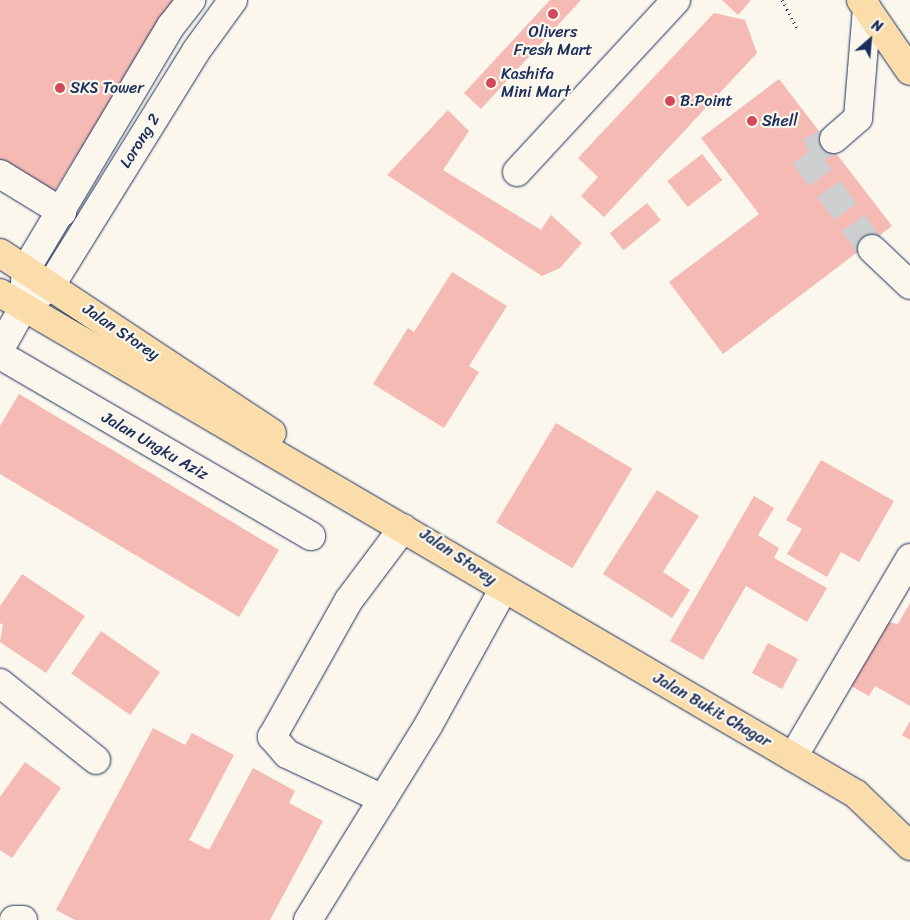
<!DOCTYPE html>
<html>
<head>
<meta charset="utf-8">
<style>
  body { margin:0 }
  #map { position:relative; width:910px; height:920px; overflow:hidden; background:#fbf7ec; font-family:Sriracha,sans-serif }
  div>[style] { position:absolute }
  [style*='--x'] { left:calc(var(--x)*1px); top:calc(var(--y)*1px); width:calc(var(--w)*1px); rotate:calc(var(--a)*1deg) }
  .building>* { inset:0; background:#f5bab3; transform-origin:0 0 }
  .minor-tunnel>* { height:28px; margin-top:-14px; transform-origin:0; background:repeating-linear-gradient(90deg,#cecfd0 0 28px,transparent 0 42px) }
  .path>* { height:3px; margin-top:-1.5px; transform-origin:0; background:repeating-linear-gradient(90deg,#1b2f5e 0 1px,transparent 0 5px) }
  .roads { filter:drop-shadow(0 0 1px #1b2f5e) drop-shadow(0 0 1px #1b2f5e) }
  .minor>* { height:28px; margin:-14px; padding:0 14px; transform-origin:14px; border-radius:14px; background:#fbf7ec }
  .major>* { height:28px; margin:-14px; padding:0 14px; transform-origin:14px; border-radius:14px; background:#fbddab }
  .highway>* { height:28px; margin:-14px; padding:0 14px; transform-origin:14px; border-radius:14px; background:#fbddab }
  .dots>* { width:14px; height:14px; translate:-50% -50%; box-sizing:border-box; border:2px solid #fbf7ec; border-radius:50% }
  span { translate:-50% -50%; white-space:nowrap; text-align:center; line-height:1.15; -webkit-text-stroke:4.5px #fbf7ec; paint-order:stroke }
  .poi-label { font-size:16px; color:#1b2f5e }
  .left { translate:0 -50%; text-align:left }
  .street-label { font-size:16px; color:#1b2f5e }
  .north { position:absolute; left:845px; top:15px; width:50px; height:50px; -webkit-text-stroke:4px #fbf7ec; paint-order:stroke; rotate:27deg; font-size:14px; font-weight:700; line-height:20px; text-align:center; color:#1b2f5e }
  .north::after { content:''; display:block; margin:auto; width:18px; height:22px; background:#1b2f5e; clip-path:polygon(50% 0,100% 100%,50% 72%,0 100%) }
</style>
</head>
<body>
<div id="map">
  <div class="building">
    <i style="clip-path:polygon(0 0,175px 0,46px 204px,0 177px)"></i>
    <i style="clip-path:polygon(550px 0,581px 0,481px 109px,464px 93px)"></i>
    <i style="clip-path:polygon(722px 0,751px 0,738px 15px)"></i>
    <i style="clip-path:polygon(714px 13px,745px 20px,757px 53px,604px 217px,581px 196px,598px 177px,578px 158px)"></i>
    <i style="clip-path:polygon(779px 79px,892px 226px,723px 354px,669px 282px,759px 214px,701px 138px)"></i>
    <i style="clip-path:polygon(448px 110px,469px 131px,443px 170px,541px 230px,551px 215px,582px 243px,560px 268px,542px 276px,387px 175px)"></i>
    <i style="left:702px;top:154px;width:33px;height:44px;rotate:52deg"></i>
    <i style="left:647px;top:203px;width:22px;height:48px;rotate:51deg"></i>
    <i style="clip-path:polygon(452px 272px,507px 306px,469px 366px,479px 372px,444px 428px,373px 384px,408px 328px,414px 332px)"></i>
    <i style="clip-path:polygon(19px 394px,279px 550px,239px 617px,0 474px,0 426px)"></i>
    <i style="left:556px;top:423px;width:89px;height:116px;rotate:31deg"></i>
    <i style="clip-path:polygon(821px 460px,894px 501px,859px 562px,841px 552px,827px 577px,787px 554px,802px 529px,786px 520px)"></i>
    <i style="clip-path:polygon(657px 490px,699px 516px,663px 572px,690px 590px,672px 618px,603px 574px)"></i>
    <i style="clip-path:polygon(754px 496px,774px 508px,758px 535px,779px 548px,774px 558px,827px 588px,807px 622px,746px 586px,703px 660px,670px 641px)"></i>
    <i style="clip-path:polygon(22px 574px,85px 616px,46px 673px,0 642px,3px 625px,0 623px,0 606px)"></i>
    <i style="clip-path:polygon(910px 603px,910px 706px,875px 686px,869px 696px,851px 686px,887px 622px,898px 624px)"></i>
    <i style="left:101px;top:631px;width:72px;height:52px;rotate:35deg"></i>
    <i style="left:768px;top:643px;width:34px;height:34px;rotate:28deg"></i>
    <i style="clip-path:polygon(910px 721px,910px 740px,902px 735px)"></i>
    <i style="clip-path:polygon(153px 728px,185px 745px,192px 733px,234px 755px,189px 840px,209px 850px,253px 768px,295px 791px,289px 803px,323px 821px,270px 920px,75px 920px,56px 910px)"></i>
    <i style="clip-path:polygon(25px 762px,61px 788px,12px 858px,0 850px,0 797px)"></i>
  </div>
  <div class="minor-tunnel">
    <i style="--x:834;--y:139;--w:34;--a:152"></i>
    <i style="--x:804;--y:155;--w:116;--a:54.1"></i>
  </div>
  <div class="path">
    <i style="--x:782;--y:0;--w:34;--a:62"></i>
  </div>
  <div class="roads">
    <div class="minor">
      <i style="--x:834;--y:139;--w:32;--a:-41"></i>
      <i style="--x:858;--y:118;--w:110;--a:-85.3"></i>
      <i style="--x:517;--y:172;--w:234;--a:-47.2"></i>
      <i style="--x:0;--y:174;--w:73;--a:31.5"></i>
      <i style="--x:872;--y:249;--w:52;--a:43.5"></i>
      <i style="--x:24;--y:294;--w:25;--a:-85"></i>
      <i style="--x:26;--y:269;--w:283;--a:-59.2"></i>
      <i style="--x:171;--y:26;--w:33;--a:-52"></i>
      <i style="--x:0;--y:349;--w:47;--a:-60.7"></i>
      <i style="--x:23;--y:308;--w:36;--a:-39"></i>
      <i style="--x:51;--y:285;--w:275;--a:-58.2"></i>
      <i style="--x:196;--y:51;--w:63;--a:-54"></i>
      <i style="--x:0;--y:355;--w:360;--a:30.2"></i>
      <i style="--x:0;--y:683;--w:123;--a:38.7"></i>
      <i style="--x:793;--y:757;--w:231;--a:-59.5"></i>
      <i style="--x:383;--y:799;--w:106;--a:-154.9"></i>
      <i style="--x:287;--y:754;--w:23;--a:-131"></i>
      <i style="--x:272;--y:737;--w:157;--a:-60.7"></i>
      <i style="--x:349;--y:600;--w:90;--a:-53.1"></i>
      <i style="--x:14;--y:920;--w:9;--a:0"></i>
      <i style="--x:308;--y:920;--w:230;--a:-58.3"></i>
      <i style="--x:429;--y:724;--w:155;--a:-61.1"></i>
    </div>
    <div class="major">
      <i style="--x:0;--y:253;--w:326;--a:33.5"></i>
      <i style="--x:0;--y:293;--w:992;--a:30.34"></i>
      <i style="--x:856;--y:794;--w:75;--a:43.9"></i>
    </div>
    <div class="highway">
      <i style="--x:861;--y:0;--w:86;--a:55.4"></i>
    </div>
  </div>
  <div class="dots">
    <i style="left:553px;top:14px;background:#d1495b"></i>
    <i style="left:491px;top:83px;background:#d1495b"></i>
    <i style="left:60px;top:88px;background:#d1495b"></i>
    <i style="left:670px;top:101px;background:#d1495b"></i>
    <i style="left:752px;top:121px;background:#d1495b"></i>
  </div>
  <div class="poi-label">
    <span style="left:553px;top:41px">Olivers<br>Fresh Mart</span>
    <span class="left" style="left:501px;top:83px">Kashifa<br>Mini Mart</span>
    <span class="left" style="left:70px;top:88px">SKS Tower</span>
    <span class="left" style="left:680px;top:101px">B.Point</span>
    <span class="left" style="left:762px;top:121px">Shell</span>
  </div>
  <div class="street-label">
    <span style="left:140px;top:141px;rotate:-58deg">Lorong 2</span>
    <span style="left:121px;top:332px;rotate:34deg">Jalan Storey</span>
    <span style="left:155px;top:446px;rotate:30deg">Jalan Ungku Aziz</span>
    <span style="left:458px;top:557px;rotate:34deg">Jalan Storey</span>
    <span style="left:712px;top:710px;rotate:30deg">Jalan Bukit Chagar</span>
  </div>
  <div class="north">N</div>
</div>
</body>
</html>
